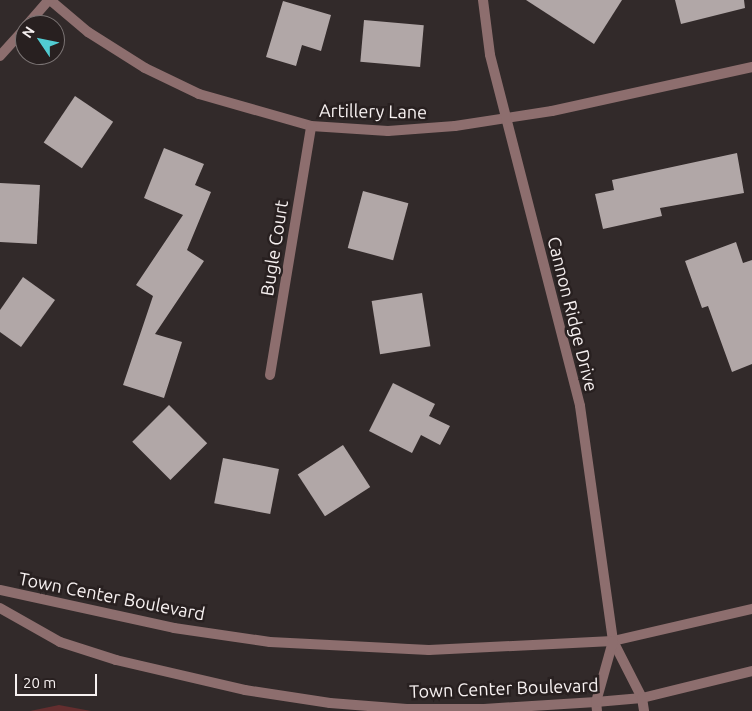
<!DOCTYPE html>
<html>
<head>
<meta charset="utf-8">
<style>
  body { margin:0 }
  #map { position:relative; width:752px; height:711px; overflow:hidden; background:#322a2a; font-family:Ubuntu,sans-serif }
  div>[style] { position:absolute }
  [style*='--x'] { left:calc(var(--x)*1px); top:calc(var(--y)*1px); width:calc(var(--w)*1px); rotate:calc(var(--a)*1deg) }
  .green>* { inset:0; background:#642e2f }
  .building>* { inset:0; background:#b1a7a7; transform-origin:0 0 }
  .minor>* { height:10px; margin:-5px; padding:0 5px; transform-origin:5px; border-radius:5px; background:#8d6e6e }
  .tertiary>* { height:10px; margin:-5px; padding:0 5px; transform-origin:5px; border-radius:5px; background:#8d6e6e }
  span { translate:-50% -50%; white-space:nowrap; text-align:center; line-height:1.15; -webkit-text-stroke:5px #282020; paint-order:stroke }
  .street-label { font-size:18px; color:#f7f1f1 }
  .north { position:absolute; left:15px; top:15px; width:50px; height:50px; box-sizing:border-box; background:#282020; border:1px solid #7b7474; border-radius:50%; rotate:304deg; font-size:14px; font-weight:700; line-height:20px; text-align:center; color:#f7f1f1 }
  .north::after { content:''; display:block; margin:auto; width:18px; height:22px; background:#51ccd2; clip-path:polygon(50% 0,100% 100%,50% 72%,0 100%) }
  .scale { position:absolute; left:15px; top:674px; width:82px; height:22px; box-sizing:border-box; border:2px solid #f7f1f1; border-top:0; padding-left:6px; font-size:15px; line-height:18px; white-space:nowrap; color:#f7f1f1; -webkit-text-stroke:4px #282020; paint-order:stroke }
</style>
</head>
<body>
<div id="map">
  <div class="green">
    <i style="clip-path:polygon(59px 705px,91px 711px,30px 711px)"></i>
  </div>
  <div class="building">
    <i style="clip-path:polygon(526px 0,622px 0,594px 44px)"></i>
    <i style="clip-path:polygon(675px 0,744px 0,745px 8px,681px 24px)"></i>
    <i style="clip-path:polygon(283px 1px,331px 15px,321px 51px,302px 45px,296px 66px,266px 57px)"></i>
    <i style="left:364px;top:20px;width:60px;height:42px;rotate:5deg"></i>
    <i style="left:75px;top:96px;width:46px;height:56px;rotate:34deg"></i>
    <i style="clip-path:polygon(164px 148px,204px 164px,195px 185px,211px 192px,187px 250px,204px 261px,155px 334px,182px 342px,164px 398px,123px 385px,153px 296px,136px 285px,183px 215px,144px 198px)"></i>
    <i style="clip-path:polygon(737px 153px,744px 193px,660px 208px,662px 216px,603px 229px,595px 194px,614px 190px,612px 180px)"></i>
    <i style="left:0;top:183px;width:40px;height:59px;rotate:3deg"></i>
    <i style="left:363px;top:191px;width:47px;height:59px;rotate:15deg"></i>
    <i style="clip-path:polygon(736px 242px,743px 263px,752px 260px,752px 364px,732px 372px,708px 306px,702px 308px,685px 261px)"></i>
    <i style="clip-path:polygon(23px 277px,55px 300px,21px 347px,0 332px,0 310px)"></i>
    <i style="left:422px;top:293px;width:54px;height:51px;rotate:81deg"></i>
    <i style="clip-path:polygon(393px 383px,435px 404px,429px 416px,450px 426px,440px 445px,421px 435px,412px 453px,369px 431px)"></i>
    <i style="left:169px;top:405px;width:54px;height:52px;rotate:45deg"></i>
    <i style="left:343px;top:445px;width:50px;height:54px;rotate:57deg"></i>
    <i style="left:223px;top:458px;width:57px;height:46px;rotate:11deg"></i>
  </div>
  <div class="minor">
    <i style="--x:50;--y:0;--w:50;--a:40.1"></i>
    <i style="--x:88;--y:32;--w:67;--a:32.3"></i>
    <i style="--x:145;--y:68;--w:60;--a:25.7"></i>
    <i style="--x:199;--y:94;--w:116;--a:15.9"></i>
    <i style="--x:311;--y:126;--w:77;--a:3.7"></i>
    <i style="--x:388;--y:131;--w:67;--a:-4.3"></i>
    <i style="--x:455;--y:126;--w:98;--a:-8.8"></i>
    <i style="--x:552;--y:111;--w:205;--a:-12.4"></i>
    <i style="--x:483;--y:0;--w:55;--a:82.7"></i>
    <i style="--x:490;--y:55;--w:362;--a:75.6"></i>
    <i style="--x:580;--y:406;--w:237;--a:82"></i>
    <i style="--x:27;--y:25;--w:33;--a:-49"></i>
    <i style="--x:0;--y:56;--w:38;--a:-48"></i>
    <i style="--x:270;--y:375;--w:252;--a:-80.6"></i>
  </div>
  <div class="tertiary">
    <i style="--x:0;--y:590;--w:178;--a:12.3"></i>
    <i style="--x:174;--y:628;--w:97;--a:8.3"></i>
    <i style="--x:270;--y:642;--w:159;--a:2.9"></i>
    <i style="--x:429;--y:650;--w:184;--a:-2.8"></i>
    <i style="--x:613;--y:641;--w:143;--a:-13"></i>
    <i style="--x:0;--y:608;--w:69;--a:29.5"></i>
    <i style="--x:60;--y:642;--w:59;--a:17.8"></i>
    <i style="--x:116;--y:660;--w:132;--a:13.1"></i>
    <i style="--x:245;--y:690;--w:86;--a:8.7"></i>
    <i style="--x:330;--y:703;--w:77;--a:4.5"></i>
    <i style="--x:407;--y:709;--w:77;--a:0"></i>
    <i style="--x:484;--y:709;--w:112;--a:-3.6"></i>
    <i style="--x:596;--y:702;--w:46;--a:-5"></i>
    <i style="--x:642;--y:698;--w:113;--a:-13.8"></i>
    <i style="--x:613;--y:641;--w:64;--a:63"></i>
    <i style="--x:642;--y:698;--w:13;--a:81"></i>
    <i style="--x:597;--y:711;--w:9;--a:-96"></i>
    <i style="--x:596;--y:702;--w:63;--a:-74.4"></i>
  </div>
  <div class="street-label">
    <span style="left:373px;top:111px;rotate:1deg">Artillery Lane</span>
    <span style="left:274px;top:248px;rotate:-81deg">Bugle Court</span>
    <span style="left:573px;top:314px;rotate:76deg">Cannon Ridge Drive</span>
    <span style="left:112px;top:596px;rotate:11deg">Town Center Boulevard</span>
    <span style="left:504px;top:688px;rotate:-2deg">Town Center Boulevard</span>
  </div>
  <div class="north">N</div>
  <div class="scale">20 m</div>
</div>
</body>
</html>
